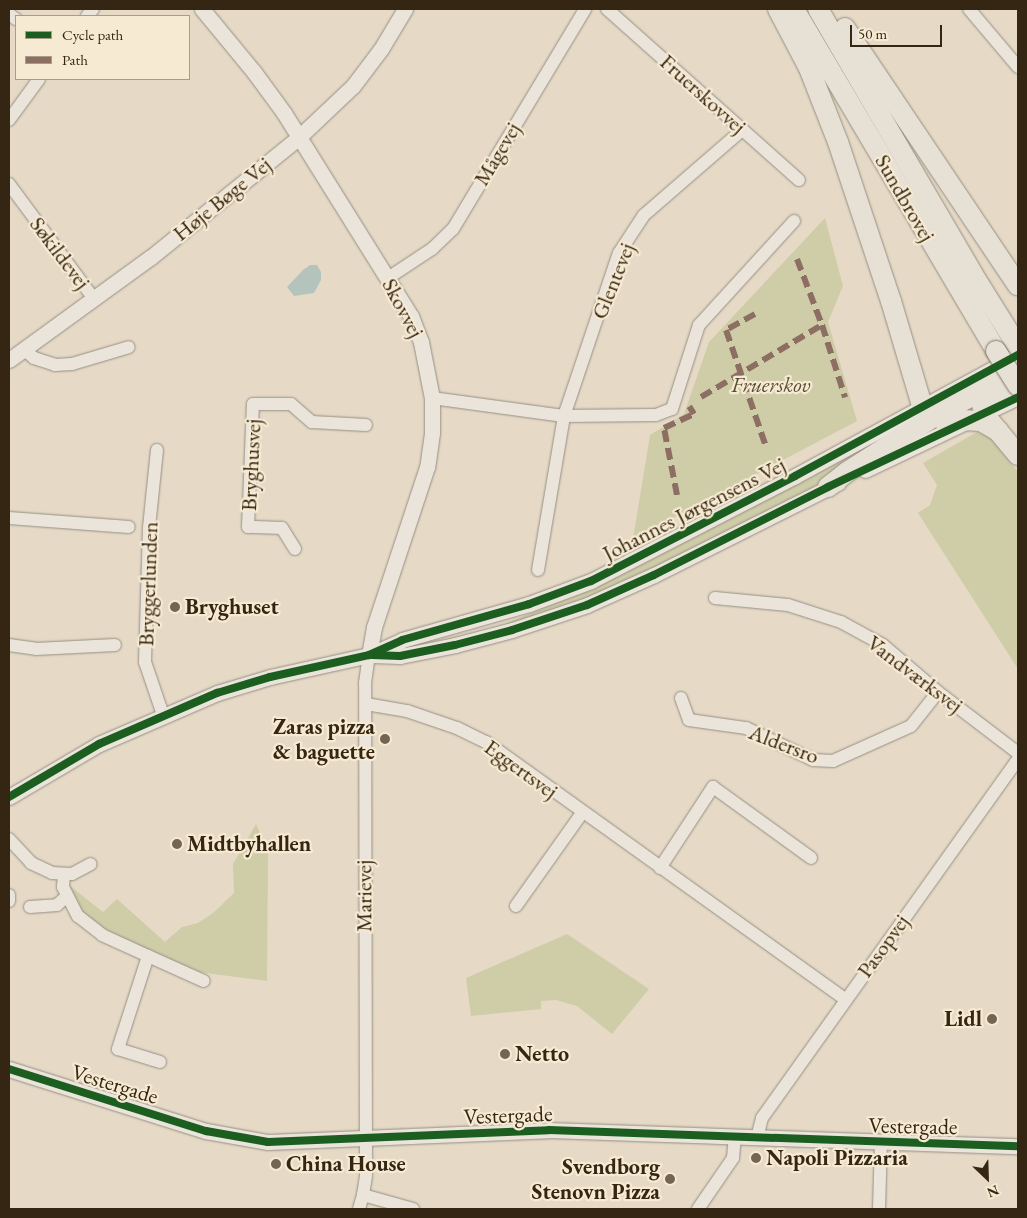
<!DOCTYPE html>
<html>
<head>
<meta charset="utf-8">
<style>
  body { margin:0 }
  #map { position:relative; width:1027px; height:1218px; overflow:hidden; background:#e6dac7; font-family:"EB Garamond",serif }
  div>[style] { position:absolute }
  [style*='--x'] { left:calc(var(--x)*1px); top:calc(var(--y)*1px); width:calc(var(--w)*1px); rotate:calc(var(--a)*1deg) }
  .green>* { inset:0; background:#cfcca8 }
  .water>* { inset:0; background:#b4c4bc }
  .roads { filter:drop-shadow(0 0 1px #978f82) drop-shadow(0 0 1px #978f82) }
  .minor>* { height:12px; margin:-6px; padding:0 6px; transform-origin:6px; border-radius:6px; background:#eae4db }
  .tertiary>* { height:15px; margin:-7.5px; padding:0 7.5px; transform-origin:7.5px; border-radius:7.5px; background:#eae4db }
  .primary>* { height:20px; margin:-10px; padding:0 10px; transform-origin:10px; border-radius:10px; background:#e6e0d5 }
  .bridges { filter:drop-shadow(0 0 1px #7f766a) drop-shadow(0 0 1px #7f766a) }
  .primary-bridge>* { height:20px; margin:-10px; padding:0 10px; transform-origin:10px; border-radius:10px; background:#e6e0d5 }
  .quiet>* { height:6px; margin-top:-3px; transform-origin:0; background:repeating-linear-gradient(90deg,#8d6e63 0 12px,transparent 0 18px) }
  .cycleway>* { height:8px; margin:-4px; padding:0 4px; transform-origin:4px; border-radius:4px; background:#1b5e20 }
  .dots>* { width:14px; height:14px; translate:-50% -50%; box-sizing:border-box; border:2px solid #f7ead2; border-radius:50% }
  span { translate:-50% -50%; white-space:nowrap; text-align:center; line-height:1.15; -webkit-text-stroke:4.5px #f7ead2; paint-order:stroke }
  .street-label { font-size:22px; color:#352613 }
  .park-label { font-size:22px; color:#574d32; font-style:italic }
  .poi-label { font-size:22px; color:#352613; font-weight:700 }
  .left { translate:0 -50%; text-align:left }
  .right { translate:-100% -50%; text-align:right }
  .frame { position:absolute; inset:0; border:10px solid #352613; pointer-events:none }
  .legend { position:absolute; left:15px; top:15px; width:175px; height:65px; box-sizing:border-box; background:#f7ead2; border:1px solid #a99c86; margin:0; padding:6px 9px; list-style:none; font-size:15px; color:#352613 }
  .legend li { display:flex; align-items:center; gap:10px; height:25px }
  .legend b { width:25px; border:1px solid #a99c86 }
  .north { position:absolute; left:962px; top:1153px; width:50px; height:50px; -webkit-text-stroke:4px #f7ead2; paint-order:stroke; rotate:156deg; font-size:14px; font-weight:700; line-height:20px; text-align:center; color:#352613 }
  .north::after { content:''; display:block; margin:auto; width:18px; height:22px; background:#352613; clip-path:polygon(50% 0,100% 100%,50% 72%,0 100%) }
  .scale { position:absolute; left:850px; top:25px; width:92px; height:22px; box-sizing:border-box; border:2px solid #352613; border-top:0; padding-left:6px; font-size:15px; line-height:18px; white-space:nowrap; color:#352613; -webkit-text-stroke:4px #f7ead2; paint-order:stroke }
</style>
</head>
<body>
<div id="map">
  <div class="green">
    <i style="clip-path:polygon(825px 218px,843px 286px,828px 322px,857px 421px,633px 539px,650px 435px,684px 414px,709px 342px)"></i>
    <i style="clip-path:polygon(918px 419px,825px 481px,660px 565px,599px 593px,507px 625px,507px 623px,595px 587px,656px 557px)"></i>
    <i style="clip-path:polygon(977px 432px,990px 437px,1018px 472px,1018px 669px,918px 513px,930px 505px,937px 485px,923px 463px)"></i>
    <i style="clip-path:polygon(256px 824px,268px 851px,267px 981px,197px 972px,109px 934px,90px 922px,71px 894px,70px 886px,103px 912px,117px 899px,165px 942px,182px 927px,198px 923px,213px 913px,234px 893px,233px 864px)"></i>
    <i style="clip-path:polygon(567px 934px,649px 989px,612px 1034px,577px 1006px,556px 1000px,541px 1001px,541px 1009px,471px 1016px,466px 978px)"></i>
  </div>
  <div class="water">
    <i style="clip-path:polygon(310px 265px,317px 265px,321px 272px,321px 280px,314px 293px,294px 296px,287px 287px,303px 270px)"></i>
  </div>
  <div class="roads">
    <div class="minor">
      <i style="--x:607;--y:9;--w:257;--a:41.7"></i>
      <i style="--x:969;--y:9;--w:76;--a:49.8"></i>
      <i style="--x:9;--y:14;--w:9;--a:36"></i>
      <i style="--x:87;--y:16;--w:9;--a:-49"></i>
      <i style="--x:9;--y:120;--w:51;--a:-53.8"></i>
      <i style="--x:9;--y:184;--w:143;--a:53.5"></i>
      <i style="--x:388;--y:278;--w:53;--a:-33.4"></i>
      <i style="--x:432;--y:249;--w:29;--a:-44"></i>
      <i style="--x:453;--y:229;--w:257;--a:-59"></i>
      <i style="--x:25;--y:350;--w:12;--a:42"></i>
      <i style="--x:34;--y:358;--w:22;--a:18"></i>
      <i style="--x:55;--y:365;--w:17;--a:-3"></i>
      <i style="--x:72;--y:364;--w:59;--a:-16.6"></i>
      <i style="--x:432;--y:398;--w:133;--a:7.8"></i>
      <i style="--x:564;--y:416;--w:92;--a:-0.6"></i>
      <i style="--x:656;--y:415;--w:17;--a:-21"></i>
      <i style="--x:672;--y:409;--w:88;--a:-72.2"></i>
      <i style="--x:699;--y:325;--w:141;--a:-47.6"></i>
      <i style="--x:157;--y:450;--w:77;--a:95.9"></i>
      <i style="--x:149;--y:527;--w:135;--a:91.7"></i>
      <i style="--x:145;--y:662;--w:56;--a:71.2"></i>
      <i style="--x:9;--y:518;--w:120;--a:4.3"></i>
      <i style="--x:295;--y:549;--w:25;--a:-122"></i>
      <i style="--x:282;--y:528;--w:34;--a:-178"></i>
      <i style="--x:248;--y:527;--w:123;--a:-87.7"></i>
      <i style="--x:253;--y:404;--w:38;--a:0"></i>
      <i style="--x:291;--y:404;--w:28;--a:41"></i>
      <i style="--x:312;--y:422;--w:54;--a:3.2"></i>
      <i style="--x:538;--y:570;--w:156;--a:-80.4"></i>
      <i style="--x:564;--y:416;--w:172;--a:-71.4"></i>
      <i style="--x:619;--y:253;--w:45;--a:-56.7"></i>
      <i style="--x:644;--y:215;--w:130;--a:-40.9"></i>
      <i style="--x:715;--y:598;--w:73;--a:5.5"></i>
      <i style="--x:788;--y:605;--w:56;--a:17.8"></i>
      <i style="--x:841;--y:622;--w:48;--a:28.7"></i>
      <i style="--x:883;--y:645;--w:72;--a:40.5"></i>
      <i style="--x:938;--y:692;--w:101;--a:37.3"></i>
      <i style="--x:9;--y:645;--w:27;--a:8"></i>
      <i style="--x:36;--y:649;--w:79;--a:-2.9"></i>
      <i style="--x:681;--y:698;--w:23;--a:70"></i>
      <i style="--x:689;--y:720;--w:58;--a:8"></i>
      <i style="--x:746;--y:728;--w:74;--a:25.5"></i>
      <i style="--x:813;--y:760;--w:20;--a:3"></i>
      <i style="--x:833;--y:761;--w:85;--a:-24.2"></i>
      <i style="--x:911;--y:726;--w:43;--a:-51.5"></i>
      <i style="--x:366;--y:704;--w:42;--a:9.7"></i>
      <i style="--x:407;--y:711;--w:53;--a:18.8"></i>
      <i style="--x:457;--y:728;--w:32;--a:26"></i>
      <i style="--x:486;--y:742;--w:442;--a:35.6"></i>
      <i style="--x:9;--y:839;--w:33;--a:47"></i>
      <i style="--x:31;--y:863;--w:23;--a:25"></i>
      <i style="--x:52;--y:873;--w:20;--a:3"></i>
      <i style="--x:72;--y:874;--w:21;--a:-28"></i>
      <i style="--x:660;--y:868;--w:97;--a:-56.8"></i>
      <i style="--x:713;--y:787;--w:121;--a:35.9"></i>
      <i style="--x:64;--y:875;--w:12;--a:95"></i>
      <i style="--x:63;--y:887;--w:33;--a:63"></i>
      <i style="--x:78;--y:916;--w:31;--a:38"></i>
      <i style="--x:102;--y:935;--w:51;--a:24.5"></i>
      <i style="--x:148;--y:956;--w:98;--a:107.9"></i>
      <i style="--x:118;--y:1049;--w:44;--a:17.2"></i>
      <i style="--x:9;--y:895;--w:6;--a:90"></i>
      <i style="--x:516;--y:906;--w:114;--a:-54.6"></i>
      <i style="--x:30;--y:907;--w:27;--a:-4"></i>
      <i style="--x:57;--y:905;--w:13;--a:-42"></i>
      <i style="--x:148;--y:956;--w:61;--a:24.1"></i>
      <i style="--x:757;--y:1138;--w:21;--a:-76"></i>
      <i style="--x:762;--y:1118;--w:441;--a:-54.5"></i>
      <i style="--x:363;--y:1195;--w:52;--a:15.6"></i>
      <i style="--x:359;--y:1209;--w:15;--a:-74"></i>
      <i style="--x:363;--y:1195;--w:20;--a:-81"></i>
      <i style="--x:366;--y:1175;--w:492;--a:-90.1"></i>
      <i style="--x:365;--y:683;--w:28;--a:-82"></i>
      <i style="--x:698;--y:1209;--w:62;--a:-55.5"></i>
      <i style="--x:733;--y:1158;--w:22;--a:-85"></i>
      <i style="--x:879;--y:1209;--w:66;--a:-88.3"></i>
    </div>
    <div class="tertiary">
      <i style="--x:202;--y:9;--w:82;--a:50.5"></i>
      <i style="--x:254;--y:72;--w:51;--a:53.8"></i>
      <i style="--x:284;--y:113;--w:239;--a:58"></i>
      <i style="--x:411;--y:316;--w:28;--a:69"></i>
      <i style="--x:421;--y:342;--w:57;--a:78.9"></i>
      <i style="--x:432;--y:398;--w:35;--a:90"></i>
      <i style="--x:432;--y:433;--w:34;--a:98"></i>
      <i style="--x:427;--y:467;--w:169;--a:108.3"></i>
      <i style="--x:374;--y:627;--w:28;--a:100"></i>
      <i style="--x:9;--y:360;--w:175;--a:-36"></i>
      <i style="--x:151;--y:257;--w:191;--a:-39"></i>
      <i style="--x:299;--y:137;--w:74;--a:-43.4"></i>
      <i style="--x:353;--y:86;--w:46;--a:-52.9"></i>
      <i style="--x:381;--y:49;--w:47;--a:-59"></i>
      <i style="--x:865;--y:470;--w:170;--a:-25.5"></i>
      <i style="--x:371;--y:655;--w:29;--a:2"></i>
      <i style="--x:400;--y:656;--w:56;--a:-11.3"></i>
      <i style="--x:455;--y:645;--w:59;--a:-14.7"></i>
      <i style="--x:512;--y:630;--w:79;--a:-18.4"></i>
      <i style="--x:587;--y:605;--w:73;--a:-24.1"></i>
      <i style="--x:654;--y:575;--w:206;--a:-26.6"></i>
      <i style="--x:9;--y:797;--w:104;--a:-30.5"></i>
      <i style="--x:99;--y:744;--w:129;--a:-23.4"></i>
      <i style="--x:217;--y:693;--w:55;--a:-16.8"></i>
      <i style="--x:270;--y:677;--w:101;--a:-12.5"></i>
      <i style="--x:369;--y:655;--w:36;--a:-24"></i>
      <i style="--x:402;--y:640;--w:132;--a:-15.8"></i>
      <i style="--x:529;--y:604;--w:66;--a:-20.4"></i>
      <i style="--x:591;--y:581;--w:229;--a:-27.2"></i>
      <i style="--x:795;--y:476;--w:254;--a:-28.5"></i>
      <i style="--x:9;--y:1069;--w:207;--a:17.5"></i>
      <i style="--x:206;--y:1131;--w:63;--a:10.1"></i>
      <i style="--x:268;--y:1142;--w:281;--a:-2.4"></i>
      <i style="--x:549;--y:1130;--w:469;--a:2"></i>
    </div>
    <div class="primary">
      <i style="--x:778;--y:9;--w:67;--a:62.3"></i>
      <i style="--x:809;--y:68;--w:79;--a:68.6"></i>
      <i style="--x:838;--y:142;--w:168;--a:71.6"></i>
      <i style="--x:891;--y:301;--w:105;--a:73.5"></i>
      <i style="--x:921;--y:402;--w:13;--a:48"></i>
      <i style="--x:930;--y:412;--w:14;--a:30"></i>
      <i style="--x:942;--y:419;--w:39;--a:3"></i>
      <i style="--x:981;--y:421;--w:20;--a:30"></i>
      <i style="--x:794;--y:9;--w:397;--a:59.4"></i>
      <i style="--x:818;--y:9;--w:306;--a:59.7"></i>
      <i style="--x:972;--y:273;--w:87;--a:58.1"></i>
      <i style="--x:845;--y:28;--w:310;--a:56.1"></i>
      <i style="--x:1003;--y:389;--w:17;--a:149"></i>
      <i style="--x:988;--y:398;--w:9;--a:131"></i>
      <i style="--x:982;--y:405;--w:15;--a:67"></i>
      <i style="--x:988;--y:419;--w:47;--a:50.2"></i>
      <i style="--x:828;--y:487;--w:24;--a:-38"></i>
      <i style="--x:847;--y:472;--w:95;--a:-32.5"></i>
      <i style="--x:927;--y:421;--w:104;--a:-29.3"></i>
    </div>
  </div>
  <div class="bridges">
    <div class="primary-bridge">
      <i style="--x:996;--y:351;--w:41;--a:57.8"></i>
    </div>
  </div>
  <div class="quiet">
    <i style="--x:797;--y:259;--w:71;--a:69.3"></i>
    <i style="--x:822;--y:325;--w:76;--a:72.3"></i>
    <i style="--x:755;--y:314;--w:33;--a:151"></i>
    <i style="--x:726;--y:330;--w:124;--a:71.1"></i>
    <i style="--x:701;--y:397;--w:141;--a:-30.8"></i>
    <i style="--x:677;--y:495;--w:68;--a:-101"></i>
    <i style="--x:664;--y:428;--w:33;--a:-25"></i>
    <i style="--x:694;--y:414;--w:9;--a:-122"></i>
  </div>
  <div class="cycleway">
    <i style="--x:372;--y:655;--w:28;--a:2"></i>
    <i style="--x:400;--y:656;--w:56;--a:-11.3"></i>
    <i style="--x:455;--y:645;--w:59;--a:-14.7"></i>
    <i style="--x:512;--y:630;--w:79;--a:-18.4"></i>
    <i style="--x:587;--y:605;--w:73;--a:-24.1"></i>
    <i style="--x:654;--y:575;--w:195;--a:-26.8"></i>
    <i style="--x:828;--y:487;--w:210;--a:-25.3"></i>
    <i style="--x:9;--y:797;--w:104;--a:-30.5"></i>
    <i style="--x:99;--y:744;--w:129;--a:-23.4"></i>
    <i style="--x:217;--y:693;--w:55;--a:-16.8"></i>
    <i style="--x:270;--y:677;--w:101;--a:-12.5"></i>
    <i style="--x:369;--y:655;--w:36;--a:-24"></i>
    <i style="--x:402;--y:640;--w:132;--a:-15.8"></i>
    <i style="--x:529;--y:604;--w:66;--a:-20.4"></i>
    <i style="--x:591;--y:581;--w:229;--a:-27.2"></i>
    <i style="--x:795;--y:476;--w:254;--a:-28.5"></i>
    <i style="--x:9;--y:1069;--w:207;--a:17.5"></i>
    <i style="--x:206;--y:1131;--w:63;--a:10.1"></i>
    <i style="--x:268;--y:1142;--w:281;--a:-2.4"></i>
    <i style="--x:549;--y:1130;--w:469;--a:2"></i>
  </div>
  <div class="dots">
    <i style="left:175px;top:607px;background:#736552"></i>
    <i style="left:385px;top:739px;background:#736552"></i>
    <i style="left:177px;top:844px;background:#736552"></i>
    <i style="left:992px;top:1019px;background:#736552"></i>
    <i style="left:505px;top:1054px;background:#736552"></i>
    <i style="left:756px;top:1158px;background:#736552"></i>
    <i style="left:276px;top:1164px;background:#736552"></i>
    <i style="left:670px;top:1179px;background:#736552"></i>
  </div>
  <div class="street-label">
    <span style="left:703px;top:94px;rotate:42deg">Fruerskovvej</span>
    <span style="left:497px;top:154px;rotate:-59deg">Mågevej</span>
    <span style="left:905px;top:198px;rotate:60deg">Sundbrovej</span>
    <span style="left:222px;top:199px;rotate:-39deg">Høje Bøge Vej</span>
    <span style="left:60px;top:253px;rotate:53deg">Søkildevej</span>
    <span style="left:613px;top:281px;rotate:-68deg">Glentevej</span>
    <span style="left:403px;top:308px;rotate:62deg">Skovvej</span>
    <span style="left:251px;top:465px;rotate:-87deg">Bryghusvej</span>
    <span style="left:694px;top:509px;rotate:-27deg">Johannes Jørgensens Vej</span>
    <span style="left:148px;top:584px;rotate:-88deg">Bryggerlunden</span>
    <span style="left:915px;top:674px;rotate:37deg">Vandværksvej</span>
    <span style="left:784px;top:744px;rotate:21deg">Aldersro</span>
    <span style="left:521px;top:769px;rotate:36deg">Eggertsvej</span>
    <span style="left:364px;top:896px;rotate:-90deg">Marievej</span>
    <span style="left:883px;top:946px;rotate:-54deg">Pasopvej</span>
    <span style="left:115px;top:1084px;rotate:17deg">Vestergade</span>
    <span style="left:508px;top:1115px;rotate:-2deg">Vestergade</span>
    <span style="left:913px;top:1126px;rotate:1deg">Vestergade</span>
  </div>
  <div class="park-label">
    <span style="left:771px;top:385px">Fruerskov</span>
  </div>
  <div class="poi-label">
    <span class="left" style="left:185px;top:607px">Bryghuset</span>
    <span class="right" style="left:375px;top:739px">Zaras pizza<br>&amp; baguette</span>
    <span class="left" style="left:187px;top:844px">Midtbyhallen</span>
    <span class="right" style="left:982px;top:1019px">Lidl</span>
    <span class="left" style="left:515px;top:1054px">Netto</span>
    <span class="left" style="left:766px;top:1158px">Napoli Pizzaria</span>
    <span class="left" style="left:286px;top:1164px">China House</span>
    <span class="right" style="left:660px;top:1179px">Svendborg<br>Stenovn Pizza</span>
  </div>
  <div class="frame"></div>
  <ul class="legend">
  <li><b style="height:6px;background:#1b5e20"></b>Cycle path</li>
  <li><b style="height:6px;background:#8d6e63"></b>Path</li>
  </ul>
  <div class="north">N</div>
  <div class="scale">50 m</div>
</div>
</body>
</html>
